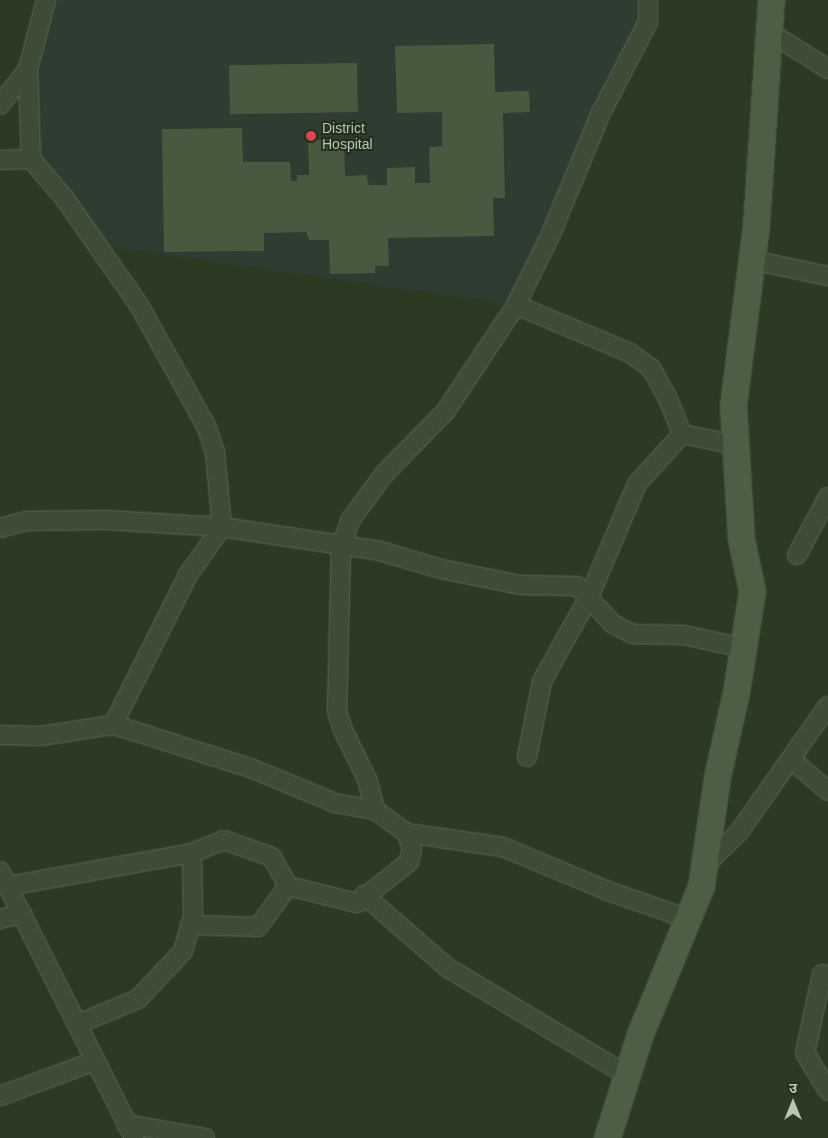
<!DOCTYPE html>
<html>
<head>
<meta charset="utf-8">
<style>
  body { margin:0 }
  #map { position:relative; width:828px; height:1138px; overflow:hidden; background:#2c3a23; font-family:Arial,"Noto Sans Devanagari",sans-serif }
  div>[style] { position:absolute }
  [style*='--x'] { left:calc(var(--x)*1px); top:calc(var(--y)*1px); width:calc(var(--w)*1px); rotate:calc(var(--a)*1deg) }
  .medical>* { inset:0; background:#2e3c31 }
  .building>* { inset:0; background:#49593f; transform-origin:0 0 }
  .roads { filter:drop-shadow(0 0 1px #5c6855) drop-shadow(0 0 1px #5c6855) }
  .street>* { height:18px; margin:-9px; padding:0 9px; transform-origin:9px; border-radius:9px; background:#3e4b37 }
  .secondary>* { height:25px; margin:-12.5px; padding:0 12.5px; transform-origin:12.5px; border-radius:12.5px; background:#4d5e45 }
  .dots>* { width:14px; height:14px; translate:-50% -50%; box-sizing:border-box; border:2px solid #232f1c; border-radius:50% }
  span { translate:-50% -50%; white-space:nowrap; text-align:center; line-height:1.15; -webkit-text-stroke:4px #232f1c; paint-order:stroke }
  .poi-label { font-size:14px; color:#b9c6b2 }
  .left { translate:0 -50%; text-align:left }
  .north { position:absolute; left:768px; top:1078px; width:50px; height:50px; -webkit-text-stroke:4px #232f1c; paint-order:stroke; rotate:0deg; font-size:14px; font-weight:700; line-height:20px; text-align:center; color:#b9c6b2 }
  .north::after { content:''; display:block; margin:auto; width:18px; height:22px; background:#b9c6b2; clip-path:polygon(50% 0,100% 100%,50% 72%,0 100%) }
</style>
</head>
<body>
<div id="map">
  <div class="medical">
    <i style="clip-path:polygon(46px 0,648px 0,648px 22px,516px 305px,97px 245px,31px 159px,28px 69px)"></i>
  </div>
  <div class="building">
    <i style="clip-path:polygon(494px 44px,495px 92px,529px 91px,530px 112px,503px 113px,505px 198px,493px 198px,494px 236px,388px 238px,389px 266px,375px 266px,375px 273px,330px 274px,329px 240px,309px 240px,306px 232px,264px 233px,264px 251px,164px 252px,162px 129px,242px 128px,243px 162px,290px 162px,291px 181px,297px 181px,297px 175px,309px 175px,308px 140px,344px 140px,345px 176px,366px 175px,369px 185px,387px 185px,387px 168px,415px 167px,415px 183px,430px 183px,429px 147px,442px 146px,442px 112px,397px 113px,395px 46px)"></i>
    <i style="left:357px;top:63px;width:49px;height:128px;rotate:89deg"></i>
  </div>
  <div class="roads">
    <div class="street">
      <i style="--x:46;--y:0;--w:71;--a:104.6"></i>
      <i style="--x:28;--y:69;--w:90;--a:88.1"></i>
      <i style="--x:31;--y:159;--w:52;--a:49.6"></i>
      <i style="--x:65;--y:199;--w:129;--a:55.1"></i>
      <i style="--x:139;--y:305;--w:138;--a:61"></i>
      <i style="--x:206;--y:426;--w:28;--a:71"></i>
      <i style="--x:215;--y:452;--w:75;--a:84.7"></i>
      <i style="--x:222;--y:527;--w:59;--a:125.3"></i>
      <i style="--x:188;--y:575;--w:168;--a:116.6"></i>
      <i style="--x:769;--y:32;--w:70;--a:32.1"></i>
      <i style="--x:0;--y:105;--w:46;--a:-52.1"></i>
      <i style="--x:0;--y:160;--w:31;--a:-2"></i>
      <i style="--x:752;--y:260;--w:78;--a:11.9"></i>
      <i style="--x:516;--y:305;--w:124;--a:22.8"></i>
      <i style="--x:630;--y:353;--w:26;--a:36"></i>
      <i style="--x:651;--y:368;--w:35;--a:61"></i>
      <i style="--x:668;--y:399;--w:38;--a:68"></i>
      <i style="--x:682;--y:434;--w:54;--a:11.7"></i>
      <i style="--x:0;--y:528;--w:28;--a:-15"></i>
      <i style="--x:27;--y:521;--w:79;--a:-0.7"></i>
      <i style="--x:106;--y:520;--w:116;--a:3.5"></i>
      <i style="--x:222;--y:527;--w:160;--a:8.6"></i>
      <i style="--x:380;--y:551;--w:64;--a:16.4"></i>
      <i style="--x:441;--y:569;--w:81;--a:11.4"></i>
      <i style="--x:520;--y:585;--w:57;--a:1"></i>
      <i style="--x:577;--y:586;--w:52;--a:46.5"></i>
      <i style="--x:613;--y:624;--w:22;--a:27"></i>
      <i style="--x:633;--y:634;--w:51;--a:1.1"></i>
      <i style="--x:684;--y:635;--w:60;--a:12.4"></i>
      <i style="--x:797;--y:555;--w:66;--a:-61.9"></i>
      <i style="--x:0;--y:735;--w:41;--a:1.4"></i>
      <i style="--x:41;--y:736;--w:73;--a:-8.7"></i>
      <i style="--x:113;--y:725;--w:22;--a:16"></i>
      <i style="--x:134;--y:731;--w:125;--a:17.7"></i>
      <i style="--x:253;--y:769;--w:89;--a:22.5"></i>
      <i style="--x:335;--y:803;--w:41;--a:9.9"></i>
      <i style="--x:375;--y:810;--w:39;--a:36"></i>
      <i style="--x:407;--y:833;--w:17;--a:73"></i>
      <i style="--x:412;--y:849;--w:13;--a:103"></i>
      <i style="--x:409;--y:862;--w:66;--a:141.7"></i>
      <i style="--x:357;--y:903;--w:71;--a:-166.2"></i>
      <i style="--x:288;--y:886;--w:33;--a:-119"></i>
      <i style="--x:272;--y:857;--w:51;--a:-160.5"></i>
      <i style="--x:224;--y:840;--w:35;--a:158"></i>
      <i style="--x:192;--y:853;--w:187;--a:169.8"></i>
      <i style="--x:527;--y:757;--w:77;--a:-78.8"></i>
      <i style="--x:542;--y:681;--w:96;--a:-60.8"></i>
      <i style="--x:589;--y:597;--w:123;--a:-67"></i>
      <i style="--x:637;--y:484;--w:67;--a:-48"></i>
      <i style="--x:791;--y:759;--w:49;--a:40.9"></i>
      <i style="--x:375;--y:810;--w:32;--a:-104"></i>
      <i style="--x:367;--y:779;--w:55;--a:-116.1"></i>
      <i style="--x:343;--y:730;--w:20;--a:-108"></i>
      <i style="--x:337;--y:711;--w:165;--a:-88.6"></i>
      <i style="--x:341;--y:546;--w:29;--a:-70"></i>
      <i style="--x:351;--y:519;--w:57;--a:-53.5"></i>
      <i style="--x:385;--y:473;--w:86;--a:-45.5"></i>
      <i style="--x:445;--y:412;--w:128;--a:-56.4"></i>
      <i style="--x:516;--y:305;--w:77;--a:-63.8"></i>
      <i style="--x:550;--y:236;--w:133;--a:-67.5"></i>
      <i style="--x:601;--y:113;--w:102;--a:-62.7"></i>
      <i style="--x:648;--y:22;--w:22;--a:-90"></i>
      <i style="--x:407;--y:833;--w:97;--a:8.3"></i>
      <i style="--x:503;--y:847;--w:114;--a:22.7"></i>
      <i style="--x:608;--y:891;--w:86;--a:19.1"></i>
      <i style="--x:704;--y:866;--w:49;--a:-44.2"></i>
      <i style="--x:739;--y:832;--w:154;--a:-54.8"></i>
      <i style="--x:0;--y:871;--w:299;--a:63.3"></i>
      <i style="--x:364;--y:895;--w:111;--a:41"></i>
      <i style="--x:448;--y:968;--w:209;--a:30.9"></i>
      <i style="--x:0;--y:919;--w:23;--a:-13"></i>
      <i style="--x:190;--y:925;--w:68;--a:1.7"></i>
      <i style="--x:258;--y:927;--w:51;--a:-53.8"></i>
      <i style="--x:828;--y:975;--w:6;--a:-171"></i>
      <i style="--x:822;--y:974;--w:81;--a:102.1"></i>
      <i style="--x:805;--y:1053;--w:44;--a:58.8"></i>
      <i style="--x:78;--y:1024;--w:65;--a:-22.6"></i>
      <i style="--x:138;--y:999;--w:66;--a:-46.8"></i>
      <i style="--x:183;--y:951;--w:37;--a:-74"></i>
      <i style="--x:193;--y:915;--w:62;--a:-90.9"></i>
      <i style="--x:0;--y:1096;--w:101;--a:-20.2"></i>
      <i style="--x:126;--y:1124;--w:80;--a:10"></i>
    </div>
    <div class="secondary">
      <i style="--x:607;--y:1138;--w:109;--a:-72.4"></i>
      <i style="--x:640;--y:1034;--w:160;--a:-67.6"></i>
      <i style="--x:701;--y:886;--w:110;--a:-81.6"></i>
      <i style="--x:717;--y:777;--w:87;--a:-77.4"></i>
      <i style="--x:736;--y:692;--w:102;--a:-81"></i>
      <i style="--x:752;--y:591;--w:53;--a:-101.9"></i>
      <i style="--x:741;--y:539;--w:134;--a:-93.4"></i>
      <i style="--x:733;--y:405;--w:181;--a:-82.7"></i>
      <i style="--x:756;--y:225;--w:225;--a:-86.2"></i>
    </div>
  </div>
  <div class="dots">
    <i style="left:311px;top:136px;background:#e0444e"></i>
  </div>
  <div class="poi-label">
    <span class="left" style="left:322px;top:136px">District<br>Hospital</span>
  </div>
  <div class="north">उ</div>
</div>
</body>
</html>
